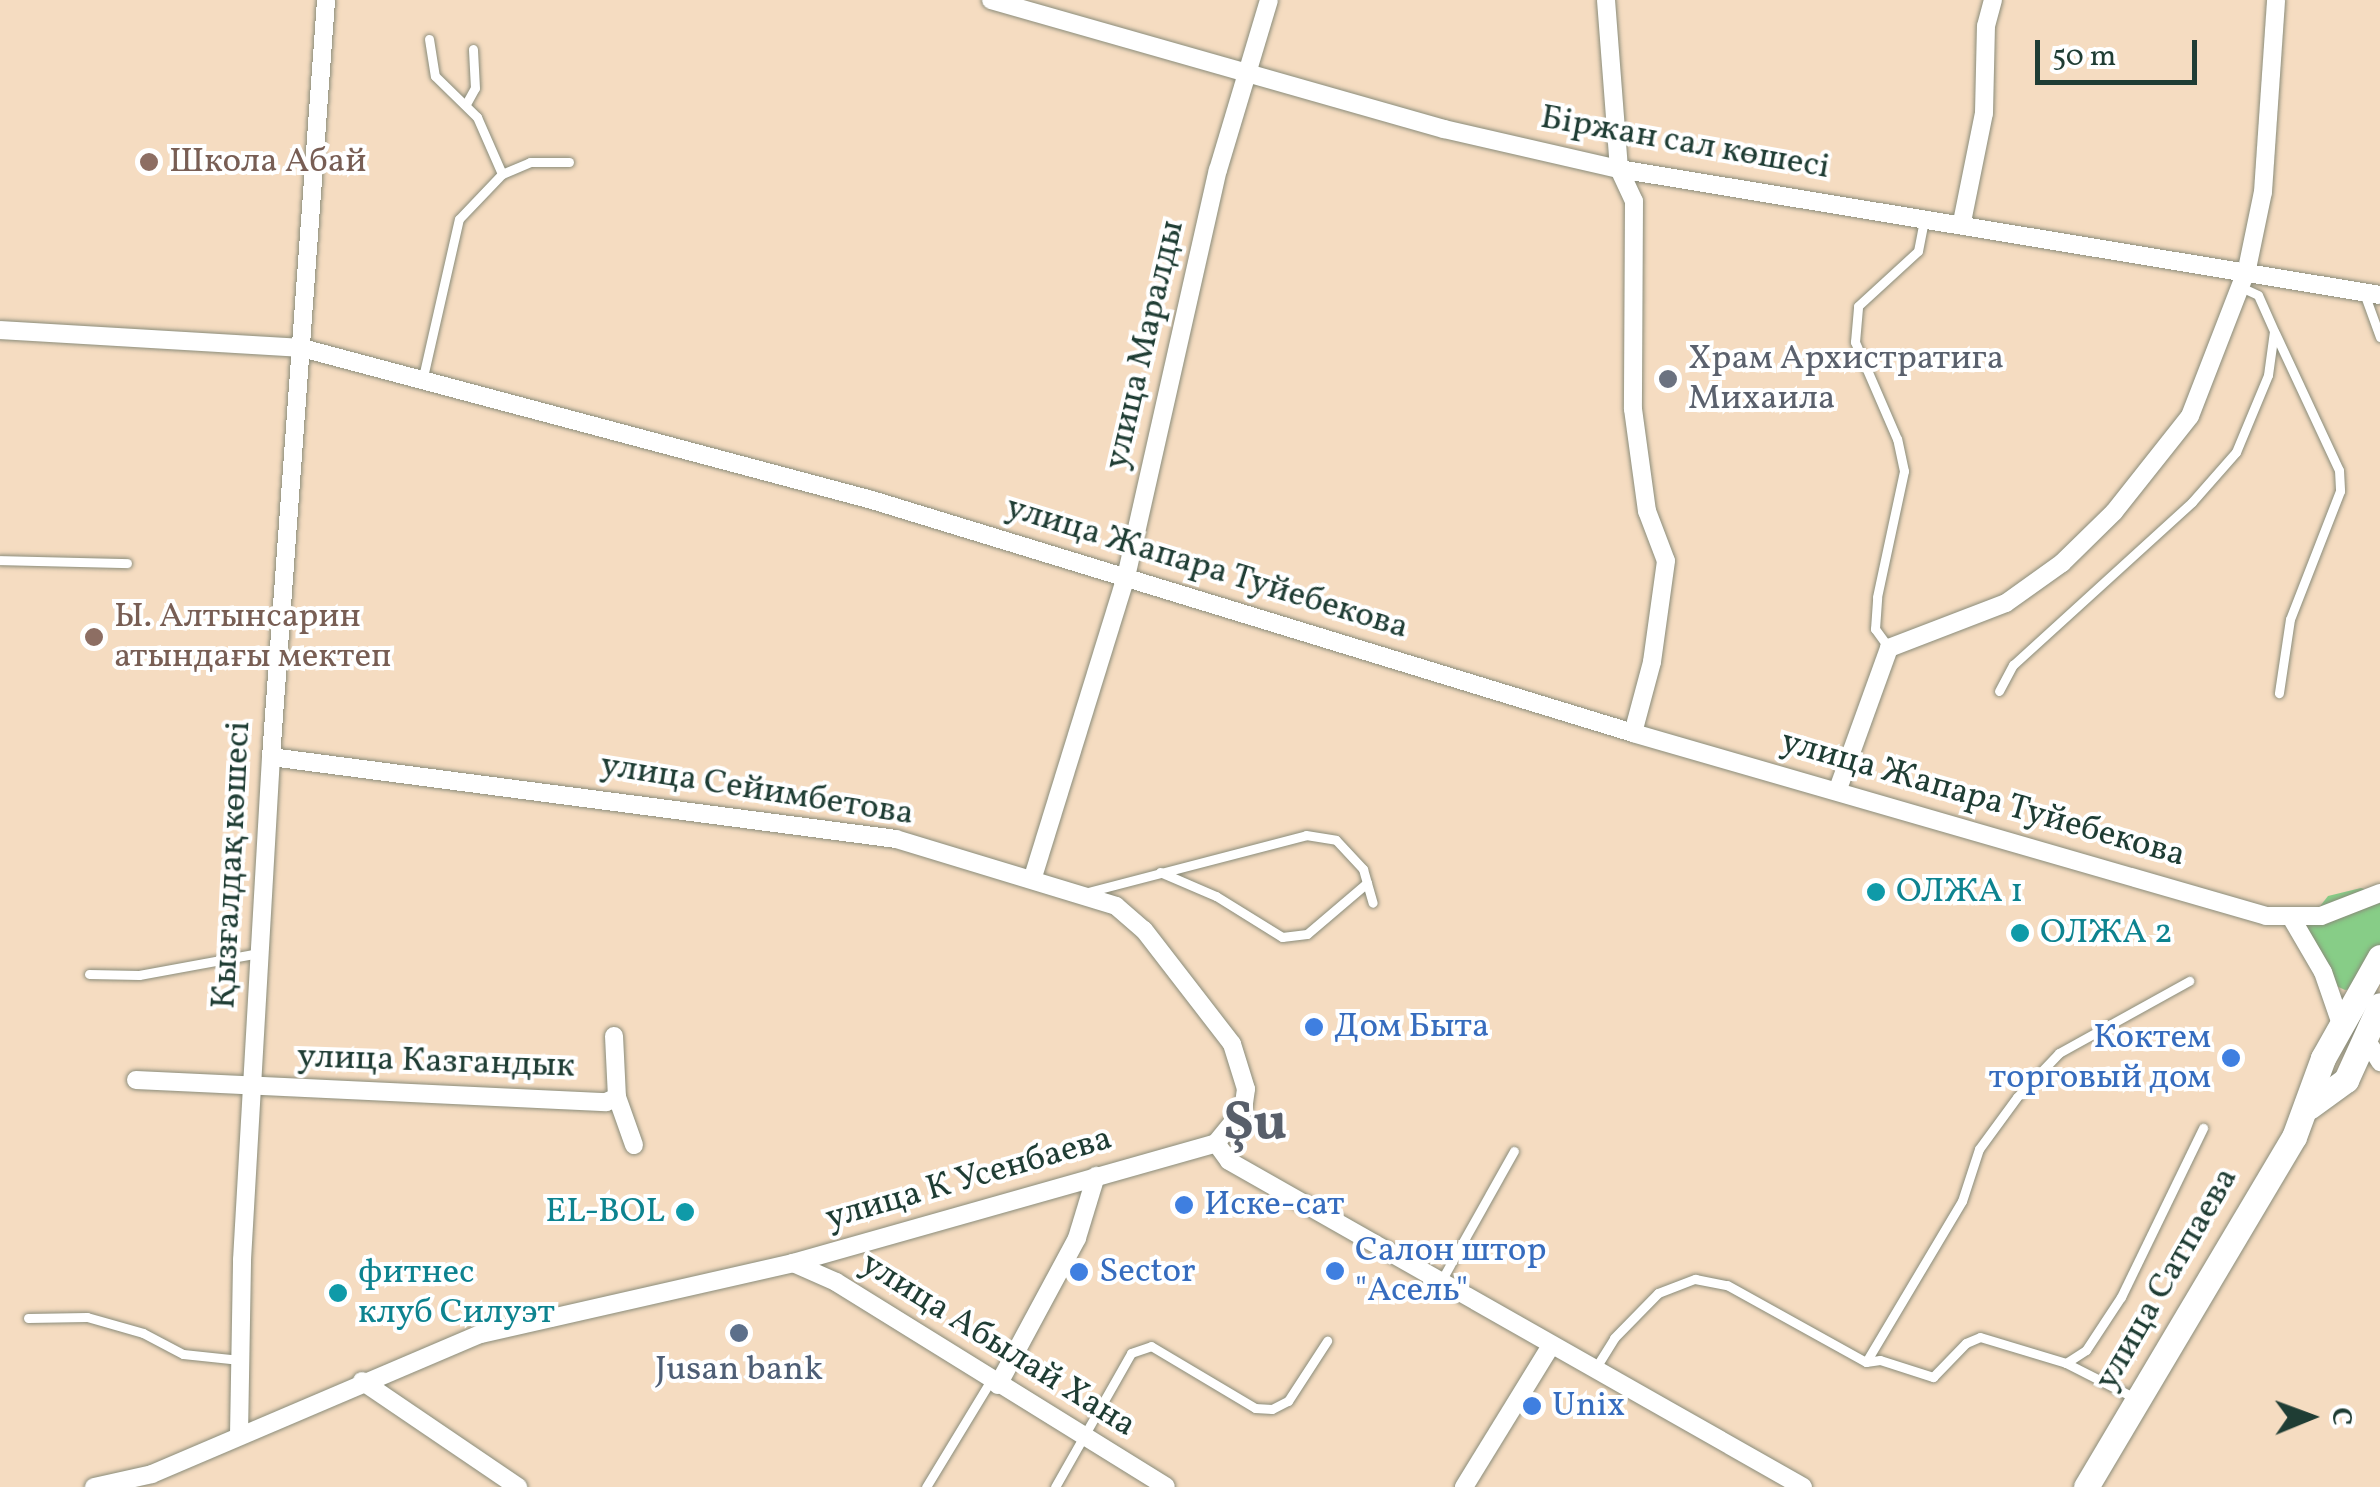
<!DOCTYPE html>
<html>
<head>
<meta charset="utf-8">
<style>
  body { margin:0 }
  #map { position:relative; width:2380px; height:1487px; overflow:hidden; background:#f5dcc1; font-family:Vollkorn,serif }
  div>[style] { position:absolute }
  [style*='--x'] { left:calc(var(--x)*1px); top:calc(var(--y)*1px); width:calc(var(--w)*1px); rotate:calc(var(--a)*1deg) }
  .green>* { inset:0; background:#87cd87 }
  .roads { filter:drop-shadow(0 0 2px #8a8c7a) drop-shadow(0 0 2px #8a8c7a) }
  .lane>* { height:9px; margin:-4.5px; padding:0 4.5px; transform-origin:4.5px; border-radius:4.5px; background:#fff }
  .street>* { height:18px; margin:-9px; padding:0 9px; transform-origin:9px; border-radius:9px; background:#fff }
  .secondary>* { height:25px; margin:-12.5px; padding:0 12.5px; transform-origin:12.5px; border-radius:12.5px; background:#fff }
  .dots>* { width:28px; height:28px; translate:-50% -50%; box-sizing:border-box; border:5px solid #fff; border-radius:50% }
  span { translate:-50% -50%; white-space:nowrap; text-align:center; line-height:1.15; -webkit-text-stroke:8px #fff; paint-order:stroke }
  .street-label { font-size:35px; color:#1f3d34 }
  .education-label { font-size:35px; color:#785e54 }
  .left { translate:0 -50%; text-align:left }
  .worship-label { font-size:35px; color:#5b616d }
  .culture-label { font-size:35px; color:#0d838f }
  .right { translate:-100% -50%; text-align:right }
  .shop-label { font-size:35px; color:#366cbe }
  .service-label { font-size:35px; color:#4e5e75 }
  .town-label { font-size:55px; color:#585f6a; font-weight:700 }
  .north { position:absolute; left:2260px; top:1367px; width:100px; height:100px; -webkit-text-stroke:8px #fff; paint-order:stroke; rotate:89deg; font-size:28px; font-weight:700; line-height:40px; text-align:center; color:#1f3d34 }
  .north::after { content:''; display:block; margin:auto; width:35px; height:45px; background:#1f3d34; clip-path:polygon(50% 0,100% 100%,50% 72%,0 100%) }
  .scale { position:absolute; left:2035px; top:40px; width:162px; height:45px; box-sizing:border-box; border:5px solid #1f3d34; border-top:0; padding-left:12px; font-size:30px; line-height:35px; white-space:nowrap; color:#1f3d34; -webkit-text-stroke:8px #fff; paint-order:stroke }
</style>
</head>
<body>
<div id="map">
  <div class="green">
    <i style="clip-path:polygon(2361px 888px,2380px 894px,2380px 984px,2345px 990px,2330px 983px,2305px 941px,2307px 923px,2328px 896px)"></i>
  </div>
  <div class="roads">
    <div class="lane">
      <i style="--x:429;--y:39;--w:37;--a:81"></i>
      <i style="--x:435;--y:76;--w:59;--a:44.3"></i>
      <i style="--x:477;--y:117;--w:62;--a:66.3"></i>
      <i style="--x:466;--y:104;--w:18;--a:-61"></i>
      <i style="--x:475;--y:88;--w:39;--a:-93"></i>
      <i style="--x:2364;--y:293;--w:47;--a:70"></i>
      <i style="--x:2275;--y:333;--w:151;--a:65"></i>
      <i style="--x:2339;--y:470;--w:21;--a:87"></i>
      <i style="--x:2340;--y:491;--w:137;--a:111.3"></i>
      <i style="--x:2290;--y:619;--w:75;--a:98.5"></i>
      <i style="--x:423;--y:377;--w:162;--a:-77.2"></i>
      <i style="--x:459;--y:219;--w:62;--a:-46.3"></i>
      <i style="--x:502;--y:174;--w:30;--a:-23"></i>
      <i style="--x:530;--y:162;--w:39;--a:0"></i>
      <i style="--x:0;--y:560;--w:127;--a:1.4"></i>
      <i style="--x:1889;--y:648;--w:24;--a:-126"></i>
      <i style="--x:1875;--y:629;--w:32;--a:-86"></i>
      <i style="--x:1877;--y:597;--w:129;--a:-77.9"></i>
      <i style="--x:1904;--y:471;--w:33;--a:-102"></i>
      <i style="--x:1897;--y:439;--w:106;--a:-113.4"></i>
      <i style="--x:1855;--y:342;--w:36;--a:-85"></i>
      <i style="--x:1858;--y:306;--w:81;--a:-42.5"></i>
      <i style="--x:1918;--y:251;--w:32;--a:-79"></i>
      <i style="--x:1999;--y:691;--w:30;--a:-62"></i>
      <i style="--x:2013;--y:665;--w:242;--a:-42.3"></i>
      <i style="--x:2192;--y:502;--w:67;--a:-48.7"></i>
      <i style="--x:2236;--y:452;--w:83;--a:-67.4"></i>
      <i style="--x:2268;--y:375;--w:44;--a:-82.2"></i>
      <i style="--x:2274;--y:331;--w:39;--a:-114"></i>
      <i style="--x:2258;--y:295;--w:19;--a:-155"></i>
      <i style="--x:1160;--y:872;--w:61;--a:23.2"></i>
      <i style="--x:1216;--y:896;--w:78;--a:31.8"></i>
      <i style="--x:1282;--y:937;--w:25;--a:-7"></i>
      <i style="--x:1307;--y:934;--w:79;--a:-40.4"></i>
      <i style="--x:1084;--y:893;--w:229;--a:-14.6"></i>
      <i style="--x:1306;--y:835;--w:30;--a:9"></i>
      <i style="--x:1336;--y:840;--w:40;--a:47"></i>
      <i style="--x:1363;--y:869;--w:35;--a:74"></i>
      <i style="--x:89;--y:974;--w:50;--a:1.1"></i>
      <i style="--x:139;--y:975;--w:122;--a:-10.4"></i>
      <i style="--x:1441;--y:1281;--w:149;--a:-60.7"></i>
      <i style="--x:28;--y:1318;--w:59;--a:-1"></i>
      <i style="--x:87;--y:1317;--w:58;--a:15.9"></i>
      <i style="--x:143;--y:1333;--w:45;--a:27.7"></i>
      <i style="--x:183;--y:1354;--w:57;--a:6"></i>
      <i style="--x:1866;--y:1362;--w:187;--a:-59.2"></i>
      <i style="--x:1962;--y:1201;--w:55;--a:-71.9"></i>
      <i style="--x:1979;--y:1149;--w:64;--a:-53.8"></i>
      <i style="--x:2017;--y:1097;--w:61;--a:-46.3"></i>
      <i style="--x:2059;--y:1053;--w:149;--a:-29"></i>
      <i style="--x:2066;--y:1363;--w:77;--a:26.9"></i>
      <i style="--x:1595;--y:1369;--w:36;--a:-58"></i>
      <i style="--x:1614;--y:1338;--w:63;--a:-45.6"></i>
      <i style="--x:1658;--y:1293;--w:40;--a:-21"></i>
      <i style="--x:1695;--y:1279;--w:33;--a:11"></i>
      <i style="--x:1727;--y:1285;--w:159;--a:29"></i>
      <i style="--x:1866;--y:1362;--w:14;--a:-8"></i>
      <i style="--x:1880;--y:1360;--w:56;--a:17.8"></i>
      <i style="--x:1933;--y:1377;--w:47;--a:-45.9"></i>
      <i style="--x:1966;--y:1343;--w:15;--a:-23"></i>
      <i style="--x:1980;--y:1337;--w:90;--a:16.8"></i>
      <i style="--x:2066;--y:1363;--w:24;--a:-33"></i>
      <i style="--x:2086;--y:1350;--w:64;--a:-56.6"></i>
      <i style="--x:2121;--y:1297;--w:188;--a:-64.1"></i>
      <i style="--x:926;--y:1487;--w:125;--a:-58.7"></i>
      <i style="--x:1055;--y:1487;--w:154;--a:-60.4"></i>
      <i style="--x:1131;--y:1353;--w:21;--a:-19"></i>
      <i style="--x:1151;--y:1346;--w:121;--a:30.8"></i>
      <i style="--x:1255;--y:1408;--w:17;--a:3"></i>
      <i style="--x:1272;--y:1409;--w:18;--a:-27"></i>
      <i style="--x:1288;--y:1401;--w:72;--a:-57"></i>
    </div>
    <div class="street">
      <i style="--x:991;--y:0;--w:471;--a:15.9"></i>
      <i style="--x:1444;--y:129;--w:180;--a:12.9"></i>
      <i style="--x:1619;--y:169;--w:771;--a:9.4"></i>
      <i style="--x:1606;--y:0;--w:169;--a:85.6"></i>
      <i style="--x:1619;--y:169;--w:35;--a:65"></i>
      <i style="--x:1634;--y:201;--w:208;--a:90.3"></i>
      <i style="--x:1633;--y:409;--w:103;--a:82.2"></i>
      <i style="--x:1647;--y:511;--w:53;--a:69.2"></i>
      <i style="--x:1666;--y:561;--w:102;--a:97.9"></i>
      <i style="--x:1652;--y:662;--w:73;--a:105"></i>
      <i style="--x:1962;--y:222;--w:111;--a:-78.6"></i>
      <i style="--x:1984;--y:113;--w:87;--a:-88.7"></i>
      <i style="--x:1986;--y:26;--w:27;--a:-75"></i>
      <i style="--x:0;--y:330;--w:303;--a:3.4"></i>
      <i style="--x:302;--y:348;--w:590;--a:14.93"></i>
      <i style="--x:872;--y:500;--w:796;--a:17.02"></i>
      <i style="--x:1633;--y:733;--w:659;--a:16.12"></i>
      <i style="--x:2266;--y:916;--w:55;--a:0"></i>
      <i style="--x:2321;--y:916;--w:63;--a:-21.3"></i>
      <i style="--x:271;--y:757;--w:630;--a:7.47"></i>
      <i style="--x:896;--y:839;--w:230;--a:16.9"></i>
      <i style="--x:1116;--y:906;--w:37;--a:41"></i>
      <i style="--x:1144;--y:930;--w:144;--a:52.3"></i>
      <i style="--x:1232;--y:1044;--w:47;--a:72.7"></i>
      <i style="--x:1246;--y:1089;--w:21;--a:98"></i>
      <i style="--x:1243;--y:1110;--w:43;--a:129.3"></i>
      <i style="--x:1838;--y:789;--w:150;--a:-70.1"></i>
      <i style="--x:1889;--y:648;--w:125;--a:-21"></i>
      <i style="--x:2006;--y:603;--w:69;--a:-35.5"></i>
      <i style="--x:2062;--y:563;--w:73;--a:-44.4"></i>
      <i style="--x:2114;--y:512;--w:122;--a:-51.6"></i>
      <i style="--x:2190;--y:416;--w:158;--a:-68.8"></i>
      <i style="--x:2247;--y:269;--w:79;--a:-78.3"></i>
      <i style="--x:2263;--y:192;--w:192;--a:-86.1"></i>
      <i style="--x:1033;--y:877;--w:314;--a:-72.8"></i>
      <i style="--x:1126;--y:577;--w:417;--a:-77.3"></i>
      <i style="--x:1218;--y:170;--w:177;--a:-73.3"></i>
      <i style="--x:2292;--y:919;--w:61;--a:59.7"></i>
      <i style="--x:2323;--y:972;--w:55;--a:70.9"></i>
      <i style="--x:614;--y:1036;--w:61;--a:87.2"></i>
      <i style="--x:617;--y:1097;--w:51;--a:70.5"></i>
      <i style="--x:2364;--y:1036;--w:31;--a:58"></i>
      <i style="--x:136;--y:1080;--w:471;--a:2.7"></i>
      <i style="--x:606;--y:1102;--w:12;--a:-24"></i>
      <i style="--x:1216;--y:1143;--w:22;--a:54"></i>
      <i style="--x:1229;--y:1161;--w:660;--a:29.59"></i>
      <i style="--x:793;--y:1263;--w:47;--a:23.8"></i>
      <i style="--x:836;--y:1282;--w:388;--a:31.8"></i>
      <i style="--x:362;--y:1381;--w:189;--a:34.2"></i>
      <i style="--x:998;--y:1385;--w:167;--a:-61.7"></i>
      <i style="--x:1077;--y:1238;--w:65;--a:-73"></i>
      <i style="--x:239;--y:1435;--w:175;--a:-89"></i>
      <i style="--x:242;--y:1260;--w:504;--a:-86.7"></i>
      <i style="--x:271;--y:757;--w:759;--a:-85.84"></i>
      <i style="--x:94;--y:1487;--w:59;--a:-12.6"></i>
      <i style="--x:152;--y:1474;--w:358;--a:-23.1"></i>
      <i style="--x:481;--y:1334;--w:320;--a:-12.8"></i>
      <i style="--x:793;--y:1263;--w:440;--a:-15.8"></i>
      <i style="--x:1464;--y:1487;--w:164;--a:-58.4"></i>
    </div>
    <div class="secondary">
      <i style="--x:2309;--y:1107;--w:46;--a:-36.1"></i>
      <i style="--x:2346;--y:1080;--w:82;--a:-65.6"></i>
      <i style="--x:2086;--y:1487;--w:407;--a:-59.3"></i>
      <i style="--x:2294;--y:1137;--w:84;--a:-69.8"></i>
      <i style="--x:2323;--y:1058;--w:116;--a:-60.6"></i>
    </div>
  </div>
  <div class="dots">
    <i style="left:149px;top:162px;background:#8d6e63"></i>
    <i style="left:1668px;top:379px;background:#6b7280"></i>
    <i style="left:94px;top:637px;background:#8d6e63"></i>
    <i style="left:1876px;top:892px;background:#0f9aa8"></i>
    <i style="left:2020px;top:933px;background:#0f9aa8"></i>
    <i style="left:1314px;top:1027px;background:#3f7fe0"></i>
    <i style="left:2231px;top:1058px;background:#3f7fe0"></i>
    <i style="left:1184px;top:1205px;background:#3f7fe0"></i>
    <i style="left:685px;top:1212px;background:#0f9aa8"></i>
    <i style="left:1335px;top:1271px;background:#3f7fe0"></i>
    <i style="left:1079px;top:1272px;background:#3f7fe0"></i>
    <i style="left:338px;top:1293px;background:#0f9aa8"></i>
    <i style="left:739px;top:1333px;background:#5c6f8a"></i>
    <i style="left:1532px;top:1406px;background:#3f7fe0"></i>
  </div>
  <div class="street-label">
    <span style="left:1685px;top:143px;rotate:10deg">Біржан сал көшесі</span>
    <span style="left:1145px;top:345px;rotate:-77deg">улица Маралды</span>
    <span style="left:1207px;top:568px;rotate:17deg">улица Жапара Туйебекова</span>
    <span style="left:757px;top:790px;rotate:9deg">улица Сейимбетова</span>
    <span style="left:1983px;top:799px;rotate:16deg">улица Жапара Туйебекова</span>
    <span style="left:232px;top:865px;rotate:-87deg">Қызғалдақ көшесі</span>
    <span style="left:436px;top:1062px;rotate:2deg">улица Казгандык</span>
    <span style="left:969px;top:1179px;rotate:-16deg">улица К Усенбаева</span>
    <span style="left:2167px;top:1279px;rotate:-60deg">улица Сатпаева</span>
    <span style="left:998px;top:1345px;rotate:32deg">улица Абылай Хана</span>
  </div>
  <div class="education-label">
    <span class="left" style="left:169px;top:162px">Школа Абай</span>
    <span class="left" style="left:114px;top:637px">Ы. Алтынсарин<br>атындағы мектеп</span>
  </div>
  <div class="worship-label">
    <span class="left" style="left:1688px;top:379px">Храм Архистратига<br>Михаила</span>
  </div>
  <div class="culture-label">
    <span class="left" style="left:1896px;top:892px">ОЛЖА 1</span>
    <span class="left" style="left:2040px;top:933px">ОЛЖА 2</span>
    <span class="right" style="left:665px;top:1212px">EL-BOL</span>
    <span class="left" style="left:358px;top:1293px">фитнес<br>клуб Силуэт</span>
  </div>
  <div class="shop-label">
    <span class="left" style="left:1334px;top:1027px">Дом Быта</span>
    <span class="right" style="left:2211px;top:1058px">Коктем<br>торговый дом</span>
    <span class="left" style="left:1204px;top:1205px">Иске-сат</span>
    <span class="left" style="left:1355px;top:1271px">Салон штор<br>"Асель"</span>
    <span class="left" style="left:1099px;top:1272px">Sector</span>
    <span class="left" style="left:1552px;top:1406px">Unix</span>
  </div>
  <div class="service-label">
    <span style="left:739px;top:1370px">Jusan bank</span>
  </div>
  <div class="town-label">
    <span style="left:1255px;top:1126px">Şu</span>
  </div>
  <div class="north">С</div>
  <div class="scale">50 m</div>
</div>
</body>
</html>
